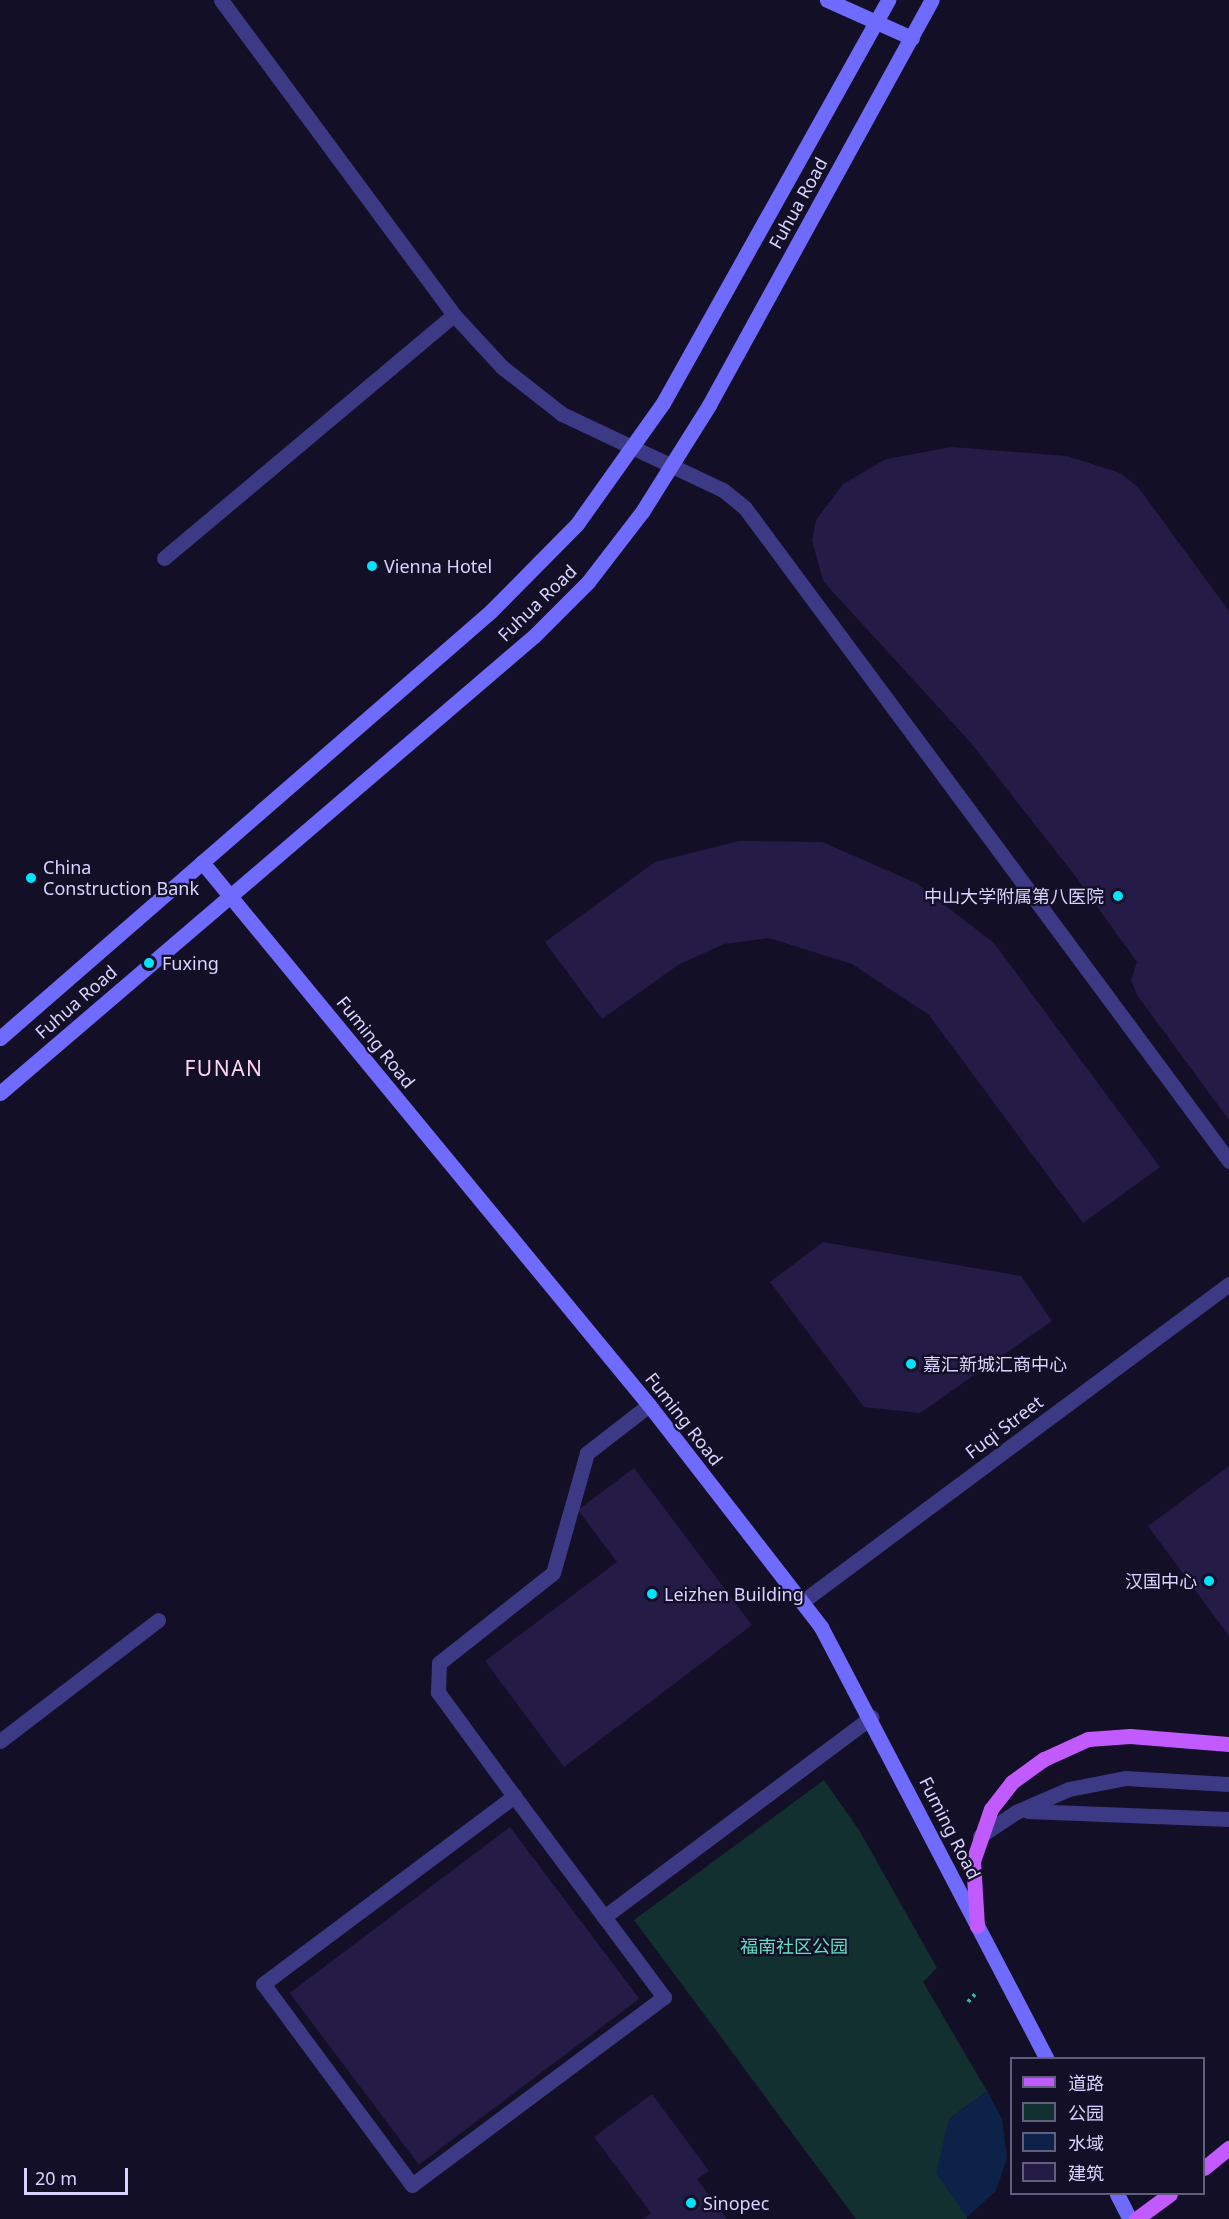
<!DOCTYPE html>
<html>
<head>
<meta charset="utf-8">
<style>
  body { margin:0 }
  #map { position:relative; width:1229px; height:2219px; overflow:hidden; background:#130f26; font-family:"Noto Sans","Noto Sans SC",sans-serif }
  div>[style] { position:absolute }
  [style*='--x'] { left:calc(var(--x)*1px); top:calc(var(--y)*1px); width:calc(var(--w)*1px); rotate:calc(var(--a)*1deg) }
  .green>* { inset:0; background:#12302f }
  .water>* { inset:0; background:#0c2248 }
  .building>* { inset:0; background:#241b47; transform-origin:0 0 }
  .path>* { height:4px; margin-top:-2px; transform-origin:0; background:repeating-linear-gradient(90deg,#2fb8b0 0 3px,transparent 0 7.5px) }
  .lane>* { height:15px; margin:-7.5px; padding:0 7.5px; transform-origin:7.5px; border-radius:7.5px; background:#3d3a85 }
  .street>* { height:15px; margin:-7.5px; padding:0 7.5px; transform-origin:7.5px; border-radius:7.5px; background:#3d3a85 }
  .secondary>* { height:15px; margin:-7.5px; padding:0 7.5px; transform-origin:7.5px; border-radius:7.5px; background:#6f6bff }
  .primary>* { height:15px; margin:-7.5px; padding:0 7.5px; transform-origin:7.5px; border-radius:7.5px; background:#c25bff }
  .dots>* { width:16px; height:16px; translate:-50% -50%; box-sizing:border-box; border:3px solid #130f26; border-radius:50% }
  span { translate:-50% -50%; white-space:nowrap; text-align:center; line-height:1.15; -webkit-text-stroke:4.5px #130f26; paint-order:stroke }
  .street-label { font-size:18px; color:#d9d4ff }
  .poi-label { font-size:18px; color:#d9d4ff }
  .left { translate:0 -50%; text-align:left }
  .right { translate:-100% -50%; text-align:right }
  .park-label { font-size:18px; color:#5fe0c0 }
  .quarter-label { font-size:21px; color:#ffd6f0; letter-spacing:1.5px }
  .legend { position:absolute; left:1010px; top:2057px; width:195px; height:138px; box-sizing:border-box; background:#130f26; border:2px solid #625e7d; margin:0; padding:8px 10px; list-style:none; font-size:18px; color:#d9d4ff }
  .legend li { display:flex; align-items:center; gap:12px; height:30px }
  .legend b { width:30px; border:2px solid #625e7d }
  .scale { position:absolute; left:24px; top:2168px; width:104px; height:27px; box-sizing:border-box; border:3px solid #d9d4ff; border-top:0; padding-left:8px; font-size:18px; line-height:21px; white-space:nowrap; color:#d9d4ff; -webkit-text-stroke:4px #130f26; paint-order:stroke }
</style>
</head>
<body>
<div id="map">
  <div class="green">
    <i style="clip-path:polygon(824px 1780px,859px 1830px,937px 1968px,923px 1982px,987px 2091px,949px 2119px,967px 2219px,856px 2219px,634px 1920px)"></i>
  </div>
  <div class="water">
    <i style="clip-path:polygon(987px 2091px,1002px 2119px,1007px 2158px,996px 2191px,967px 2217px,936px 2173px,949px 2119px)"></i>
  </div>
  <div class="building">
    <i style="clip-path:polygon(952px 447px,1067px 456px,1120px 473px,1138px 487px,1229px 611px,1229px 1120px,1137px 995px,1131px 980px,1137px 962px,1076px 877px,971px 743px,823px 581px,812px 540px,816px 520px,843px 484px,886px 459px)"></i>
    <i style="clip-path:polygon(739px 841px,822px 842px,916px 883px,994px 943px,1160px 1167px,1083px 1223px,929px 1015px,852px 964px,769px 938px,724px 944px,678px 965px,602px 1019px,545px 942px,655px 862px)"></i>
    <i style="clip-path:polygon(823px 1242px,1021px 1276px,1052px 1321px,920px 1413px,864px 1407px,770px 1282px)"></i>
    <i style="clip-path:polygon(1229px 1466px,1229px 1636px,1148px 1526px)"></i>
    <i style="clip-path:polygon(634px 1468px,752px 1625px,564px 1767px,485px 1661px,617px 1562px,578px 1510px)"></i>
    <i style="left:510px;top:1827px;width:215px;height:276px;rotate:53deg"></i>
    <i style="clip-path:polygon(652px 2094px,709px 2171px,697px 2179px,727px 2219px,643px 2219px,651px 2213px,594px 2137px)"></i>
  </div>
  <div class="path">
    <i style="--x:968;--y:2002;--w:12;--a:-48"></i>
  </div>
  <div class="lane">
    <i style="--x:514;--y:1796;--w:251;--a:53.3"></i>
    <i style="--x:664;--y:1997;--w:314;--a:143.3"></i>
    <i style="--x:412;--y:2185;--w:250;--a:-126.5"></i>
    <i style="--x:263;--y:1984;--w:314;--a:-36.8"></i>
    <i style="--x:514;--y:1796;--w:129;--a:-126.2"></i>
    <i style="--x:438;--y:1692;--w:29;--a:-88"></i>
    <i style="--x:439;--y:1663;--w:145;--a:-38.3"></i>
    <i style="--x:553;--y:1573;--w:125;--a:-74.2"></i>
    <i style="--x:587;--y:1453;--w:78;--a:-37.7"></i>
    <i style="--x:1028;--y:1811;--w:201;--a:2.3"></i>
    <i style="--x:980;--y:1836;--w:43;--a:-33.7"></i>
    <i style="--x:1016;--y:1812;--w:58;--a:-23.5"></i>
    <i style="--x:1069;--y:1789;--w:57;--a:-11.1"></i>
    <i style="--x:1125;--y:1778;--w:104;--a:3.3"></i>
    <i style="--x:604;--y:1917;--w:334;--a:-36.8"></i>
  </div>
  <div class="street">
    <i style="--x:221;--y:0;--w:392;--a:53.5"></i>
    <i style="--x:164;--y:558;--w:378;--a:-40"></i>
    <i style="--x:454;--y:315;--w:71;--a:47.3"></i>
    <i style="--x:502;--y:367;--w:76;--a:38.1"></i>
    <i style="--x:562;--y:414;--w:178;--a:25.3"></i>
    <i style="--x:723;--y:490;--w:28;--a:39"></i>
    <i style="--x:745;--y:508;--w:813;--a:53.45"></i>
    <i style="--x:803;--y:1601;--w:531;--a:-36.65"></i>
    <i style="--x:0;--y:1741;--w:199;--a:-37.4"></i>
  </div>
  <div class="secondary">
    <i style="--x:827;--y:0;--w:93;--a:24.1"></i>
    <i style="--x:202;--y:862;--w:703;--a:50.54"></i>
    <i style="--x:649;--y:1405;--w:281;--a:52.2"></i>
    <i style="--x:821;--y:1627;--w:486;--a:62.4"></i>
    <i style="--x:0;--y:1038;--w:651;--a:-41.01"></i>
    <i style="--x:491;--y:611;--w:122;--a:-45.3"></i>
    <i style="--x:577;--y:524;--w:148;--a:-54.6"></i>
    <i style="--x:663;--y:403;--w:462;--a:-60.8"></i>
    <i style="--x:0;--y:1093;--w:703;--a:-40.56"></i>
    <i style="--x:534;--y:636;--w:76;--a:-45"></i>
    <i style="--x:588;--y:582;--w:88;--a:-52.4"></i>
    <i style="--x:642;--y:512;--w:126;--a:-57.9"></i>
    <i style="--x:709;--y:405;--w:462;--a:-61.2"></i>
    <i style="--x:1117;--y:2194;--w:28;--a:63"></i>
  </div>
  <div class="primary">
    <i style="--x:977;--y:1926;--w:65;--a:-93.5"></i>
    <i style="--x:973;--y:1861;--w:55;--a:-70.9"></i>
    <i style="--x:991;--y:1809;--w:34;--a:-52"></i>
    <i style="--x:1012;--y:1782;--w:39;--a:-36"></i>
    <i style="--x:1044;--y:1759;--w:48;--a:-24.4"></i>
    <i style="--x:1088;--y:1739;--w:42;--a:-4.1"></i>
    <i style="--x:1130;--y:1736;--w:99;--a:4.6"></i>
    <i style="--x:1204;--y:2168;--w:32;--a:-39"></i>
    <i style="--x:1136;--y:2219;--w:42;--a:-36.3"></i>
  </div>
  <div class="dots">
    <i style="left:372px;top:566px;background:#00e5ff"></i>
    <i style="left:31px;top:878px;background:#00e5ff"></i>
    <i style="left:1118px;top:896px;background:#00e5ff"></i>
    <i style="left:149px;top:963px;background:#00e5ff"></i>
    <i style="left:911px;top:1364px;background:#00e5ff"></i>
    <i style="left:1209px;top:1581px;background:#00e5ff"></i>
    <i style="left:652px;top:1594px;background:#00e5ff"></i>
    <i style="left:691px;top:2203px;background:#00e5ff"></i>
  </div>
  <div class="street-label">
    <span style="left:798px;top:203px;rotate:-61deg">Fuhua Road</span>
    <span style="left:537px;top:603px;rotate:-44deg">Fuhua Road</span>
    <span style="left:76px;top:1002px;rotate:-41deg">Fuhua Road</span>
    <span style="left:376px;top:1042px;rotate:51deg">Fuming Road</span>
    <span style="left:684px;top:1419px;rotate:52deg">Fuming Road</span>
    <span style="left:1004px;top:1427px;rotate:-37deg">Fuqi Street</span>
    <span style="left:950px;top:1828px;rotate:63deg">Fuming Road</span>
  </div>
  <div class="poi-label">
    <span class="left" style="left:384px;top:566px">Vienna Hotel</span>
    <span class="left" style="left:43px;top:878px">China<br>Construction Bank</span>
    <span class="right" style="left:1104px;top:896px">中山大学附属第八医院</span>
    <span class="left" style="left:162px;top:963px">Fuxing</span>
    <span class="left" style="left:923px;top:1364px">嘉汇新城汇商中心</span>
    <span class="right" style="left:1197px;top:1581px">汉国中心</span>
    <span class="left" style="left:664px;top:1594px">Leizhen Building</span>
    <span class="left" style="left:703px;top:2203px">Sinopec</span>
  </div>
  <div class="park-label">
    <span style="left:794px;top:1946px">福南社区公园</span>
  </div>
  <div class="quarter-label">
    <span style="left:224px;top:1068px">FUNAN</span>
  </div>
  <ul class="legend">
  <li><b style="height:8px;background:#c25bff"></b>道路</li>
  <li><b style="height:16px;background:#12302f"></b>公园</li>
  <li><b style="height:16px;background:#0c2248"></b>水域</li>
  <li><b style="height:16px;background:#241b47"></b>建筑</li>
  </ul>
  <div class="scale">20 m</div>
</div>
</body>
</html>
